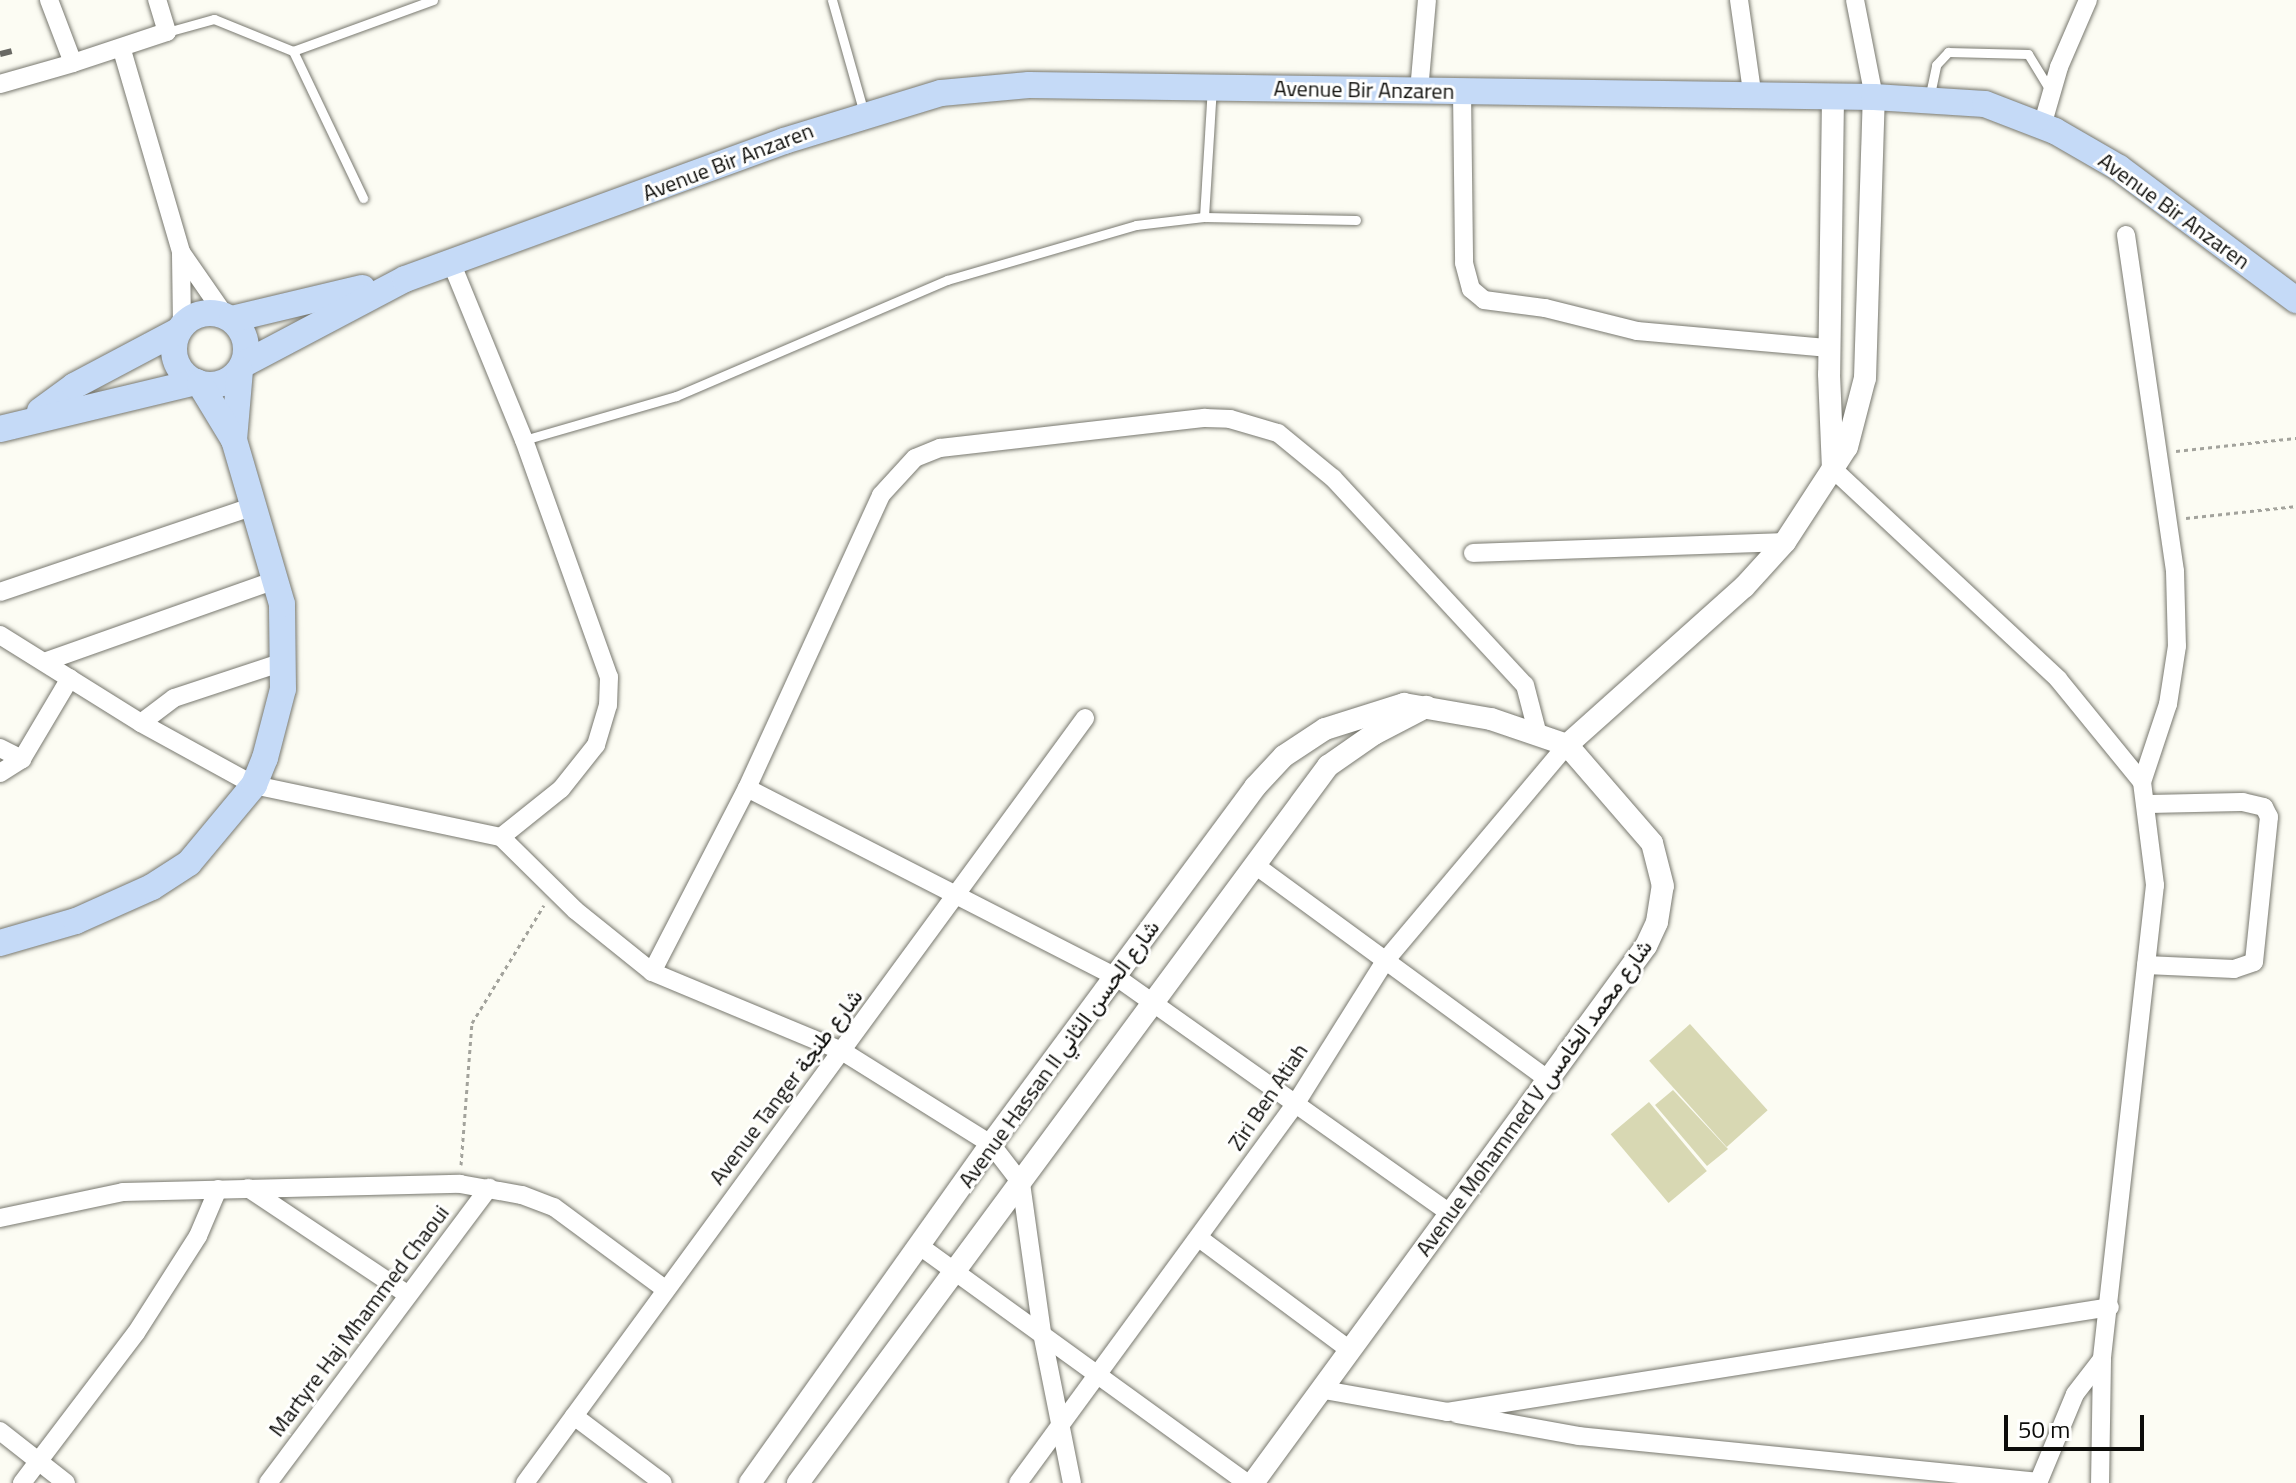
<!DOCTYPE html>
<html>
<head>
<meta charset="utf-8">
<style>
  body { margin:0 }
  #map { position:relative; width:2296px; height:1483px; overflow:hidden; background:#fcfcf3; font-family:"Titillium Web",Vazirmatn,sans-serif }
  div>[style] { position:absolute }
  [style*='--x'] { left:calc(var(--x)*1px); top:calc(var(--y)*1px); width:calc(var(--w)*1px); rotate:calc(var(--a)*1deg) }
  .green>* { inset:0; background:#d8d8b3; transform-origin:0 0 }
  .path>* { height:3px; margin-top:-1.5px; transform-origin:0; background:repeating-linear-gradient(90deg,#a3a39c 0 4px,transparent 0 8px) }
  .roads { filter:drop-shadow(0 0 2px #78786f) drop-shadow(0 0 2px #78786f) }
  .service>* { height:9px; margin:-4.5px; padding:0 4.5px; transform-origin:4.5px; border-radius:4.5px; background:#fff }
  .minor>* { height:18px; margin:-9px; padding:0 9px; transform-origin:9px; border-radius:9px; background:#fff }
  .tertiary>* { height:22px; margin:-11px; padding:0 11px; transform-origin:11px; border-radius:11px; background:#fff }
  .primary>* { height:26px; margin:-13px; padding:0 13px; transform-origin:13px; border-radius:13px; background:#c5daf7 }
  .primary>.ring { margin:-13px; padding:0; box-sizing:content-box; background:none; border:26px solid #c5daf7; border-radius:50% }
  .rail>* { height:6px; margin-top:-3px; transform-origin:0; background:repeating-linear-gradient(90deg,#696964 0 14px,transparent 0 28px) }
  span { translate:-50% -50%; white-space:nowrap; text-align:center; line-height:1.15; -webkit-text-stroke:6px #fffffe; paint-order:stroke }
  .street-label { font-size:22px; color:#0c0c09 }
  .scale { position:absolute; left:2004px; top:1415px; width:140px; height:36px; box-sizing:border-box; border:4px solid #0c0c09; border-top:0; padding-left:10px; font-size:24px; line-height:28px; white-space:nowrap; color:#0c0c09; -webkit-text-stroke:6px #fffffe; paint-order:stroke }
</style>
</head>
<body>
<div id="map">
  <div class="green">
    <i style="left:1690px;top:1024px;width:116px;height:55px;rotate:48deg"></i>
    <i style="clip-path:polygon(1673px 1090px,1728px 1149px,1707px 1166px,1655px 1105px)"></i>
    <i style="left:1649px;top:1102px;width:90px;height:50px;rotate:50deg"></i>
  </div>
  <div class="path">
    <i style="--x:2176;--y:451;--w:121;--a:-6.2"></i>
    <i style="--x:2186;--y:518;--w:111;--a:-6.2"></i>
    <i style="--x:461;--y:1165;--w:142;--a:-85.6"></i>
    <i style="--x:472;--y:1023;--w:138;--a:-58.6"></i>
  </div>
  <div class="roads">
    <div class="service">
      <i style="--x:832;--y:0;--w:117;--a:74.2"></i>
      <i style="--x:167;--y:32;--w:49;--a:-15.5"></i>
      <i style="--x:214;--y:19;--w:85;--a:22.1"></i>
      <i style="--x:293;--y:51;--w:149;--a:-20"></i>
      <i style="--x:293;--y:51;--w:163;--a:64.5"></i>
      <i style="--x:1929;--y:99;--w:35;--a:-78"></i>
      <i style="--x:1936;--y:65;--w:18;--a:-47"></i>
      <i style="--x:1948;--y:52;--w:80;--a:1.4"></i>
      <i style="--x:2028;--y:54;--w:42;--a:58.6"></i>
      <i style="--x:1204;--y:217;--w:129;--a:-86.5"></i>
      <i style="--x:524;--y:440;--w:158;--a:-16.1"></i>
      <i style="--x:676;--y:396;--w:295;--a:-23.2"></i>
      <i style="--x:947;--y:280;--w:197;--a:-16.2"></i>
      <i style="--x:1136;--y:225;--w:68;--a:-6.7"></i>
      <i style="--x:1204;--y:217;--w:152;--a:1.1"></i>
    </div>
    <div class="minor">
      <i style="--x:49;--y:0;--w:67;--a:69.1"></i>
      <i style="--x:73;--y:63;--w:99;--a:-18.3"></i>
      <i style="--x:167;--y:32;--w:34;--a:-107"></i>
      <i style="--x:1739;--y:0;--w:99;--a:81.9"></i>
      <i style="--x:1855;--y:0;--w:99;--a:78.9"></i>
      <i style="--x:122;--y:50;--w:210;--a:73.7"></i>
      <i style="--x:0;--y:84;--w:76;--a:-16"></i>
      <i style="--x:1419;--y:91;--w:91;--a:-85"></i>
      <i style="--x:1462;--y:91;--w:172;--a:89.3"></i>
      <i style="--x:1464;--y:263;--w:27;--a:75"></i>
      <i style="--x:1471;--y:289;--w:17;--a:40"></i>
      <i style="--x:1484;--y:300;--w:62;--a:7.5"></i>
      <i style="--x:1545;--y:308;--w:95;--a:14"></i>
      <i style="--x:1637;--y:331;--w:193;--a:5.1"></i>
      <i style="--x:2042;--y:126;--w:61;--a:-73.9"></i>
      <i style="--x:2059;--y:67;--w:73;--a:-66.6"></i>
      <i style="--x:2126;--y:235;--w:340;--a:81.7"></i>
      <i style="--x:2175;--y:571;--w:75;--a:88.5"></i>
      <i style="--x:2177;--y:646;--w:59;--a:98.8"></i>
      <i style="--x:2168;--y:704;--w:82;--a:108.4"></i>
      <i style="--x:451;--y:262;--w:192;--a:67.7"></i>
      <i style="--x:524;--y:440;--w:252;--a:70.3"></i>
      <i style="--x:609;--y:677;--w:28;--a:92"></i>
      <i style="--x:608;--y:705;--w:42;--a:106.7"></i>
      <i style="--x:596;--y:745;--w:56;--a:128.5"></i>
      <i style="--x:561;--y:789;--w:77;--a:141.3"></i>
      <i style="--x:182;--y:326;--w:74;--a:-90.8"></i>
      <i style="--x:181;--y:252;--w:75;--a:55.3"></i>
      <i style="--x:1833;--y:469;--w:308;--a:43"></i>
      <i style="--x:2058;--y:679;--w:133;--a:50.8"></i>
      <i style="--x:2142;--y:782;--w:104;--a:82.8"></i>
      <i style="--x:2155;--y:885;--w:477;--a:96.4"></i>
      <i style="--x:2102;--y:1359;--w:124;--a:90.9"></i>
      <i style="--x:1473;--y:553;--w:312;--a:-2"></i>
      <i style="--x:0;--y:592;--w:268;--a:-18.7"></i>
      <i style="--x:0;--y:635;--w:166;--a:32"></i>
      <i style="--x:141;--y:723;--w:129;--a:28.8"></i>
      <i style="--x:254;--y:785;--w:252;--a:11.9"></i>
      <i style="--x:501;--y:837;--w:104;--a:44.6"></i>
      <i style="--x:575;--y:910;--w:99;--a:38.8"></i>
      <i style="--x:652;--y:972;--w:206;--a:22.6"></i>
      <i style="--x:842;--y:1051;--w:176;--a:32"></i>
      <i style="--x:991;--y:1144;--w:49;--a:52.4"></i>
      <i style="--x:1021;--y:1183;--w:151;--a:82"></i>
      <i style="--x:1042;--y:1333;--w:153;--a:78.7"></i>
      <i style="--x:44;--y:662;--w:246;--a:-19.5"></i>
      <i style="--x:141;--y:723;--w:41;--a:-37.1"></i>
      <i style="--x:174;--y:698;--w:118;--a:-18.3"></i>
      <i style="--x:0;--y:748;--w:25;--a:27"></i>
      <i style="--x:0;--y:773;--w:26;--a:-32"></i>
      <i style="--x:22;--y:759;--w:94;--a:-59.3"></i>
      <i style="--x:747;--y:788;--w:413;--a:27.1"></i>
      <i style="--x:1115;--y:976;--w:412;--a:35.3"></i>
      <i style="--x:1255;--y:865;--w:361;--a:36.2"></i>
      <i style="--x:2146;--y:965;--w:88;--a:2.6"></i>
      <i style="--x:2234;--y:969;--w:21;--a:-19"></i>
      <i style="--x:2254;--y:962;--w:146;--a:-84.1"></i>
      <i style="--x:2269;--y:817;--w:11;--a:-117"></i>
      <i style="--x:2264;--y:807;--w:22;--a:-167"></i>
      <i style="--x:2243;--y:802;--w:96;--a:178.8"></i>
      <i style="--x:652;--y:972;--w:207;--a:-62.7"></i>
      <i style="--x:747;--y:788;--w:322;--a:-65.4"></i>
      <i style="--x:881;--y:495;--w:50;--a:-47.4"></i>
      <i style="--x:915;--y:458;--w:27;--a:-22"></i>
      <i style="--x:940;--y:448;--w:267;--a:-6.5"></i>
      <i style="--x:1205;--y:418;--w:25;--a:2"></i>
      <i style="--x:1230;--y:419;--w:50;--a:16.3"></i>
      <i style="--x:1278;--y:433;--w:71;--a:39.3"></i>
      <i style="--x:1333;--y:478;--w:282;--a:47.2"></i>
      <i style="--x:1525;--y:685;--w:48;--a:75.4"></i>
      <i style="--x:248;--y:1188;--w:191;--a:33.7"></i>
      <i style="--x:0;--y:1218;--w:126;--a:-11.9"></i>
      <i style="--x:123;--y:1192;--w:337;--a:-1.4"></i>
      <i style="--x:460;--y:1184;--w:63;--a:10.1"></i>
      <i style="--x:522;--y:1195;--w:34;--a:21"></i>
      <i style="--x:554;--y:1207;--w:139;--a:36.5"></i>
      <i style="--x:1199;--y:1238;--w:189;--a:36.6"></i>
      <i style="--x:921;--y:1247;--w:402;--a:35.9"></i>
      <i style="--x:1324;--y:1390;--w:125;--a:10.1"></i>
      <i style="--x:1447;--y:1412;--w:671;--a:-9"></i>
      <i style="--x:1457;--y:1414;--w:124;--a:10.2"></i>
      <i style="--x:1579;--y:1436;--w:461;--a:5.7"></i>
      <i style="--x:574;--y:1416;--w:111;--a:37"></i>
      <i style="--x:0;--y:1431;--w:84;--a:38.2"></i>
      <i style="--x:22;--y:1483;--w:188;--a:-52.8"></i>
      <i style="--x:136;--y:1333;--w:115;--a:-57.4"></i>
      <i style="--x:198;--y:1236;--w:51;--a:-66.9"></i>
      <i style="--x:268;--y:1483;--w:369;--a:-53.2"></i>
      <i style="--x:525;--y:1483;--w:948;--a:-53.79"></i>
      <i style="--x:1018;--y:1483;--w:471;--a:-53.8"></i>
      <i style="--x:1296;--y:1103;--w:168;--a:-57.9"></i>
      <i style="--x:1385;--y:961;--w:282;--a:-49.9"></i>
      <i style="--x:2038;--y:1483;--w:96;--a:-67.4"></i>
      <i style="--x:2075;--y:1394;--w:44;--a:-52.4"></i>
    </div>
    <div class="tertiary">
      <i style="--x:1833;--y:98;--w:276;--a:90.8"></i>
      <i style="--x:1829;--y:374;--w:95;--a:87.6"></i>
      <i style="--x:750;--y:1483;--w:416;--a:-54.6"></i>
      <i style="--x:991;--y:1144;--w:444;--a:-53.5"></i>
      <i style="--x:1255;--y:787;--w:42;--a:-46.9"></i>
      <i style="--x:1284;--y:756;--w:49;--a:-33.4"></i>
      <i style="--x:1325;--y:729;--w:83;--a:-17.6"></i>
      <i style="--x:1404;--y:704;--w:88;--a:9.8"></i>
      <i style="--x:1491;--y:719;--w:80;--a:18.9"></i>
      <i style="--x:798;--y:1483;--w:892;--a:-53.53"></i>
      <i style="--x:1328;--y:766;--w:56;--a:-34.8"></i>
      <i style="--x:1374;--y:734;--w:59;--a:-27.4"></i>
      <i style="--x:1253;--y:1483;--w:665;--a:-53.8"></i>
      <i style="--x:1646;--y:946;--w:26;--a:-65"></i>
      <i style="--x:1657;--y:922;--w:36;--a:-81"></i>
      <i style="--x:1663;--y:886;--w:44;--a:-104.3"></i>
      <i style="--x:1652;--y:843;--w:130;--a:-130.9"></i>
      <i style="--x:1567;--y:745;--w:237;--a:-41.8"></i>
      <i style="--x:1744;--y:587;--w:61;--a:-47.7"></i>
      <i style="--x:1785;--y:542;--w:113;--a:-56.9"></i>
      <i style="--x:1847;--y:447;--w:71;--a:-75.4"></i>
      <i style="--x:1865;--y:378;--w:281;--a:-88.2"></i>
    </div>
    <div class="primary">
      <i class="ring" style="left:174px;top:313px;width:46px;height:46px"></i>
      <i style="--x:232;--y:319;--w:134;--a:-13.4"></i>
      <i style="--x:244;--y:364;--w:182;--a:-27.8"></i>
      <i style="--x:405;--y:279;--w:403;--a:-20"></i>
      <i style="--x:784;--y:141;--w:164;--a:-17"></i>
      <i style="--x:941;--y:93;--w:88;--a:-5.2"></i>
      <i style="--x:1029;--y:85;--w:845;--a:0.81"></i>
      <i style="--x:1874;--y:97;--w:111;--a:3.6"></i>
      <i style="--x:1985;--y:104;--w:75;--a:21.1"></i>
      <i style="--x:2055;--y:131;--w:74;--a:30"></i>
      <i style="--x:2119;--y:168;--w:221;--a:36.7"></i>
      <i style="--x:40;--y:411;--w:42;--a:-36.3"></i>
      <i style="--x:74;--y:386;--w:118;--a:-27.9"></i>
      <i style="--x:0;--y:429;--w:202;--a:-13.5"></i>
      <i style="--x:234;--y:440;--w:70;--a:-85.1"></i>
      <i style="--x:0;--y:943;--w:79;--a:-16.1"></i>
      <i style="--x:76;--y:921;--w:83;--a:-24.1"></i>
      <i style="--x:152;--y:887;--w:44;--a:-33"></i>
      <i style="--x:189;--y:863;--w:102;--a:-50.2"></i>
      <i style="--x:254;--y:785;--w:29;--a:-68"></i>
      <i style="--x:265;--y:758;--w:71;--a:-75.4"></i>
      <i style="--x:283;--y:689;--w:85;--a:-90.7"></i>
      <i style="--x:282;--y:604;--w:171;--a:-106.3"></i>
      <i style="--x:234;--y:440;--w:66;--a:-121.3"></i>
    </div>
  </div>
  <div class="rail">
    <i style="--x:0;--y:54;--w:12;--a:-14"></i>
  </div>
  <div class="street-label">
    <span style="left:1364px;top:90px;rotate:1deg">Avenue Bir Anzaren</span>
    <span style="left:728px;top:162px;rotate:-21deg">Avenue Bir Anzaren</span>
    <span style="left:2174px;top:211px;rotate:36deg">Avenue Bir Anzaren</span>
    <span style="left:1059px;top:1054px;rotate:-54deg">Avenue Hassan II شارع الحسن الثاني</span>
    <span style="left:786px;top:1087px;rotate:-53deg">Avenue Tanger شارع طنجة</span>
    <span style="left:1268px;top:1097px;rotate:-56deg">Ziri Ben Atiah</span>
    <span style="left:1534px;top:1098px;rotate:-54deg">Avenue Mohammed V شارع محمد الخامس</span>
    <span style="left:359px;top:1321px;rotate:-53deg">Martyre Haj Mhammed Chaoui</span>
  </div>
  <div class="scale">50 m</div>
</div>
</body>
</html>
